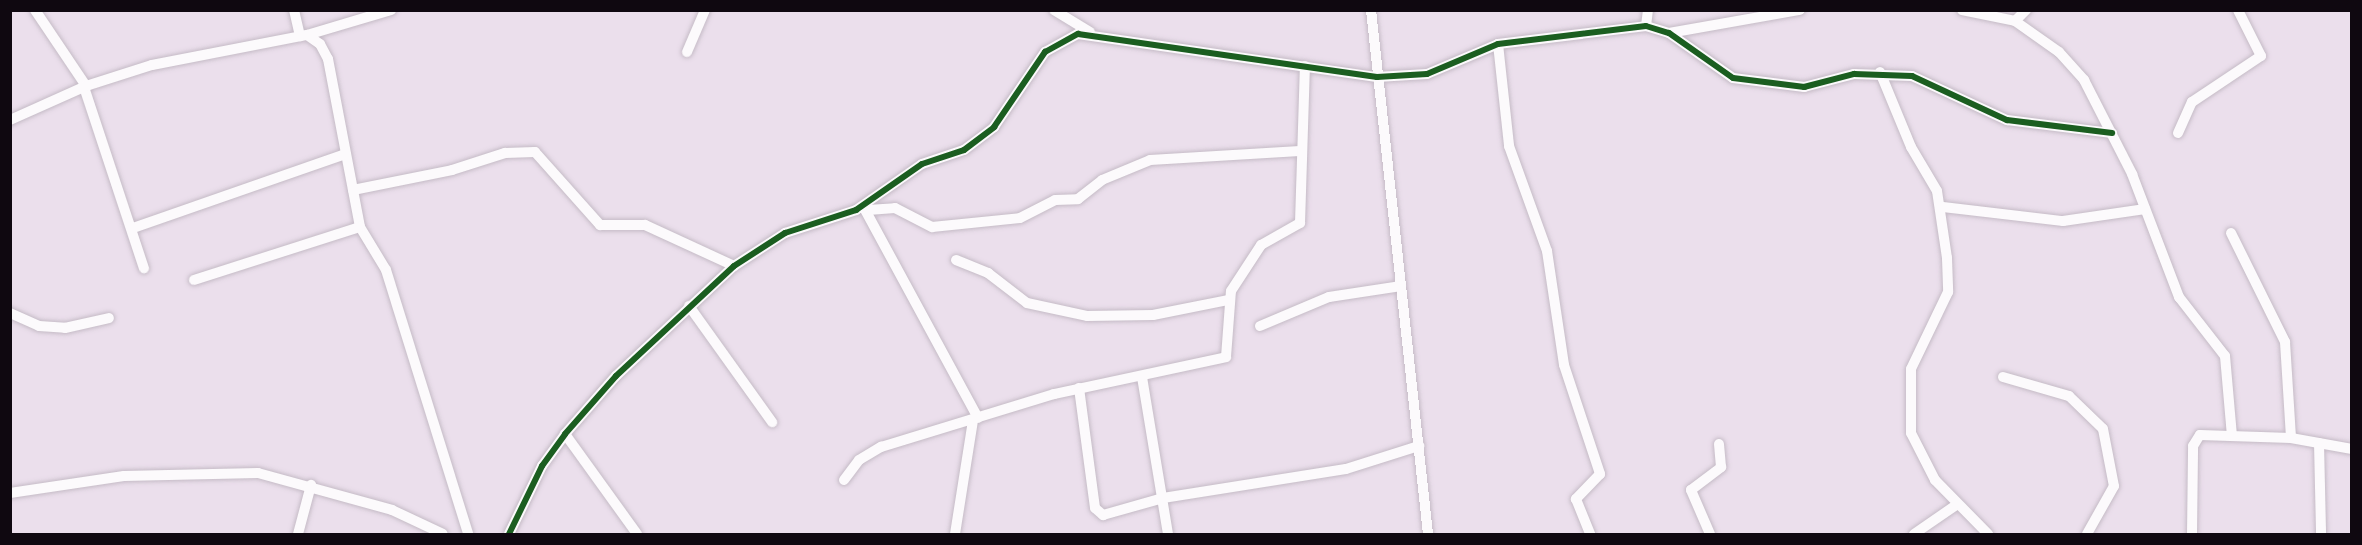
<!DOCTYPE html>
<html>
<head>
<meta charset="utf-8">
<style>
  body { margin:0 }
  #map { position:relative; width:2362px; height:545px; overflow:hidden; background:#ebdfec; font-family:"Golos Text",sans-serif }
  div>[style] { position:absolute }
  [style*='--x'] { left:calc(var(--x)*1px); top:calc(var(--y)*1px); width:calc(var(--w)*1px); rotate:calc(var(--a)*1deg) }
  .roads { filter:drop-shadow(0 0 2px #c5bbc6) drop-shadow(0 0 2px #c5bbc6) }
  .minor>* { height:10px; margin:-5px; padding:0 5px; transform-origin:5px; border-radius:5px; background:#fcfafc }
  .cycleway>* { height:6px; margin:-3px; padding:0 3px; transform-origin:3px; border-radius:3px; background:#1b5e20 }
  span { translate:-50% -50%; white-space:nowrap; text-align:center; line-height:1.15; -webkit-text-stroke:6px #fff; paint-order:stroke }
  .frame { position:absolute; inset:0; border:12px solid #0f0810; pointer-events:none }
</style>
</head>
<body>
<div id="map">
  <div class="roads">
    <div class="minor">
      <i style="--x:35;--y:10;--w:92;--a:56.1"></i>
      <i style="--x:294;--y:10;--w:27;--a:77"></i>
      <i style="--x:1054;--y:10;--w:42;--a:31.4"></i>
      <i style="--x:1371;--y:10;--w:527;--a:83.79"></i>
      <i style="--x:1962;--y:10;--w:54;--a:11.7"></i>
      <i style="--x:2015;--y:21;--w:54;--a:35.2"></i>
      <i style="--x:2059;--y:52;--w:38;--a:48"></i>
      <i style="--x:2084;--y:80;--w:106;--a:62.9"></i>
      <i style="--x:2132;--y:174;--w:132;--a:69.1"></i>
      <i style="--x:2179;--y:297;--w:75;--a:52.1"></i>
      <i style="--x:2225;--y:356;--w:80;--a:85"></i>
      <i style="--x:2015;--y:21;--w:16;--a:-45"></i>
      <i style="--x:1646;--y:26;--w:16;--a:-83"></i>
      <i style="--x:1669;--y:33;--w:133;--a:-10"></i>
      <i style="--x:307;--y:35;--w:88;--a:-16.6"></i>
      <i style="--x:1498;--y:44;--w:103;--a:83.8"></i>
      <i style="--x:1509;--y:146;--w:112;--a:70.1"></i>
      <i style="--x:1547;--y:251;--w:115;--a:81.5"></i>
      <i style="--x:1564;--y:365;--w:115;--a:71.7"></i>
      <i style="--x:1600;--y:474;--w:35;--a:134"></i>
      <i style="--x:1576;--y:499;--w:38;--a:68"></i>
      <i style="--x:687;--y:52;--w:46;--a:-66.8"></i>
      <i style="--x:1880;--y:72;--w:81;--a:67.5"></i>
      <i style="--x:1911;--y:147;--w:51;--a:59.4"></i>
      <i style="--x:1937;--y:191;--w:68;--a:81.5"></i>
      <i style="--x:1947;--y:258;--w:34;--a:88"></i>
      <i style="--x:1948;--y:292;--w:85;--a:115.7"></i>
      <i style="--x:1911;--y:369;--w:64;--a:90"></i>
      <i style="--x:1911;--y:433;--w:53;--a:62.9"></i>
      <i style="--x:1935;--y:480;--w:76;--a:45.5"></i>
      <i style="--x:84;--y:87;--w:191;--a:71.7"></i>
      <i style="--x:10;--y:120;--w:83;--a:-24.1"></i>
      <i style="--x:86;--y:86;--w:69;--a:-17.7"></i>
      <i style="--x:152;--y:65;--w:158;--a:-11"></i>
      <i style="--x:307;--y:35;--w:16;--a:35"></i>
      <i style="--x:320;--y:44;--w:17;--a:62"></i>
      <i style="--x:328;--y:59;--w:171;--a:79.2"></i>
      <i style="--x:360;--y:227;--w:50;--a:58.8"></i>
      <i style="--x:386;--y:270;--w:276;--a:72.7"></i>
      <i style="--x:2178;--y:133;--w:34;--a:-66"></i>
      <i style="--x:2192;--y:102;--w:83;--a:-33.7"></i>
      <i style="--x:2261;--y:56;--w:51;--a:-116.6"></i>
      <i style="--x:353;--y:190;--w:101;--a:-11.4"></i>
      <i style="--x:452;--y:170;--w:56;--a:-17.8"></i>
      <i style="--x:505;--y:153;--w:30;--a:-2"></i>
      <i style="--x:535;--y:152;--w:98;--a:48.3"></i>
      <i style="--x:600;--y:225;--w:45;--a:0"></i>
      <i style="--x:645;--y:225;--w:98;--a:24.7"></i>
      <i style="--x:863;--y:206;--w:241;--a:61.5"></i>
      <i style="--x:1943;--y:207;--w:121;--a:6.7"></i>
      <i style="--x:2063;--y:221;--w:83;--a:-8.3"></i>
      <i style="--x:868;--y:210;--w:27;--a:-4"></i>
      <i style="--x:895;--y:208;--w:42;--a:27.2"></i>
      <i style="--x:932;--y:227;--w:88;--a:-5.8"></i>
      <i style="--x:1020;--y:218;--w:39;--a:-27"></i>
      <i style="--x:1055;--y:200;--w:23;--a:-2"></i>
      <i style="--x:1078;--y:199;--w:31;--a:-38"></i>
      <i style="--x:1102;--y:180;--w:52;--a:-22.6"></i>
      <i style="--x:1150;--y:160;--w:150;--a:-3.4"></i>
      <i style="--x:133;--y:228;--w:225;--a:-19.2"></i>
      <i style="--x:2231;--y:233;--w:122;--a:63.6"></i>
      <i style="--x:2285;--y:342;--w:96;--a:86.4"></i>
      <i style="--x:956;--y:260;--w:35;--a:22"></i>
      <i style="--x:988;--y:273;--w:49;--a:37.6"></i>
      <i style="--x:1027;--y:303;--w:61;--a:12.2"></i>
      <i style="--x:1087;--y:316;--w:66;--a:-0.9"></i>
      <i style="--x:1153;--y:315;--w:76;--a:-11.3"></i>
      <i style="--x:194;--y:280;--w:174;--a:-17.7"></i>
      <i style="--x:689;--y:306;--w:143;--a:54.4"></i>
      <i style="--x:10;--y:313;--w:32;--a:24"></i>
      <i style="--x:39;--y:326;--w:26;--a:4"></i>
      <i style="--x:65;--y:328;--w:45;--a:-12.8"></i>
      <i style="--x:1260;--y:326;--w:75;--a:-22.8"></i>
      <i style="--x:1329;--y:297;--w:73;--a:-8.7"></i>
      <i style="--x:1142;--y:377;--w:159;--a:80.6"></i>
      <i style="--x:2003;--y:377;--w:69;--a:16.1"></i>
      <i style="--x:2069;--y:396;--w:47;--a:44.1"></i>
      <i style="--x:2103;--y:429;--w:58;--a:79.1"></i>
      <i style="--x:2114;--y:486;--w:55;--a:119.4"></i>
      <i style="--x:1079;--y:388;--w:121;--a:82.4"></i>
      <i style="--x:1095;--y:508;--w:11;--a:41"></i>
      <i style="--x:1103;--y:515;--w:62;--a:-15.8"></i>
      <i style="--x:1163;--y:498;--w:185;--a:-9"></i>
      <i style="--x:1346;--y:469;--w:77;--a:-17.5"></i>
      <i style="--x:565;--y:434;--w:123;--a:54.2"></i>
      <i style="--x:2319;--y:443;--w:91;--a:88.7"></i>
      <i style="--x:844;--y:480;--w:25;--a:-53"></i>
      <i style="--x:859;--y:460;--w:26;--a:-31"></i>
      <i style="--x:881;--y:447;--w:181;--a:-17"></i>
      <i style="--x:1054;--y:394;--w:176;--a:-12.1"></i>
      <i style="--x:1226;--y:357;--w:66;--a:-85.7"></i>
      <i style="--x:1231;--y:291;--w:55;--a:-56.9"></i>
      <i style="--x:1261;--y:245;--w:45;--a:-29.4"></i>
      <i style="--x:1300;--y:223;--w:157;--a:-88.2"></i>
      <i style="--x:10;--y:493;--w:115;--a:-8.5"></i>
      <i style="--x:124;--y:476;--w:134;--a:-1.3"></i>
      <i style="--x:258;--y:473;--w:139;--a:15.4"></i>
      <i style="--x:392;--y:510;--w:56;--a:25.2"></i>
      <i style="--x:298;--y:534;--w:51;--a:-75.1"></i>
      <i style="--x:509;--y:534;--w:76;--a:-64.1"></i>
      <i style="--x:542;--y:466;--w:39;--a:-54"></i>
      <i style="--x:565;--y:434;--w:77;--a:-48.7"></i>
      <i style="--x:616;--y:376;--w:161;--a:-43"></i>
      <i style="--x:734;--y:266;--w:61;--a:-32.9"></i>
      <i style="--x:785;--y:233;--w:75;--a:-17.9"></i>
      <i style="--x:856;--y:210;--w:80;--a:-34.9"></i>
      <i style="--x:922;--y:164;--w:44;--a:-18.4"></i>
      <i style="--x:964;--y:150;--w:38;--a:-37"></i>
      <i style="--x:994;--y:127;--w:91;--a:-55.8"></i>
      <i style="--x:1045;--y:52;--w:38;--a:-29"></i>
      <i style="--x:1078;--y:34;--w:302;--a:8.2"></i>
      <i style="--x:1377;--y:77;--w:50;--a:-3.4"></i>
      <i style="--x:1427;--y:74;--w:77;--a:-22.9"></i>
      <i style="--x:1498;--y:44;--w:149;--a:-6.9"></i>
      <i style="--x:1646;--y:26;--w:24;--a:17"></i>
      <i style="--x:1669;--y:33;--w:78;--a:35.1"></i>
      <i style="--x:1733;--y:78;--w:72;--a:7.2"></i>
      <i style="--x:1804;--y:87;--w:52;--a:-14.6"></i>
      <i style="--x:1854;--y:74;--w:58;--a:2"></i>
      <i style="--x:1912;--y:76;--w:105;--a:24.9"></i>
      <i style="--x:2007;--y:120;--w:106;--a:7.1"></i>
      <i style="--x:955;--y:534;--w:115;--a:-81"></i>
      <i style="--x:1710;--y:534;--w:48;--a:-113.4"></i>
      <i style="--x:1691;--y:490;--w:38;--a:-37"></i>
      <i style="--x:1721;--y:467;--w:23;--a:-95"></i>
      <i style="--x:1914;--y:534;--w:51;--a:-34.6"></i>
      <i style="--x:2192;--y:534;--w:88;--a:-89.3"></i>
      <i style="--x:2193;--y:446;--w:13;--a:-58"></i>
      <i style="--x:2200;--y:435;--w:91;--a:1.9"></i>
      <i style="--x:2291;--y:438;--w:62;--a:10.2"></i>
    </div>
  </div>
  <div class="cycleway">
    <i style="--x:509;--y:534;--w:76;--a:-64.1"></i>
    <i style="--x:542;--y:466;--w:39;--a:-54"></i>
    <i style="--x:565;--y:434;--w:77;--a:-48.7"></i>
    <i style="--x:616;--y:376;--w:161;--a:-43"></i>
    <i style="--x:734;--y:266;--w:61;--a:-32.9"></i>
    <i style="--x:785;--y:233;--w:75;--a:-17.9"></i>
    <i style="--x:856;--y:210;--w:80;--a:-34.9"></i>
    <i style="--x:922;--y:164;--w:44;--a:-18.4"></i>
    <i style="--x:964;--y:150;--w:38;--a:-37"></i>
    <i style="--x:994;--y:127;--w:91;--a:-55.8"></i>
    <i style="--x:1045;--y:52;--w:38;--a:-29"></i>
    <i style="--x:1078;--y:34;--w:302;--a:8.2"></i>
    <i style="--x:1377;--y:77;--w:50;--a:-3.4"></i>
    <i style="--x:1427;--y:74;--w:77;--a:-22.9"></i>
    <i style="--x:1498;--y:44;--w:149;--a:-6.9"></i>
    <i style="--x:1646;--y:26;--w:24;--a:17"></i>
    <i style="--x:1669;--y:33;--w:78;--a:35.1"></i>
    <i style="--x:1733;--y:78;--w:72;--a:7.2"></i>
    <i style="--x:1804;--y:87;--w:52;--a:-14.6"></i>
    <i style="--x:1854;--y:74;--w:58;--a:2"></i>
    <i style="--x:1912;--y:76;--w:105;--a:24.9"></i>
    <i style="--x:2007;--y:120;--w:106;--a:7.1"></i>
  </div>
  <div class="frame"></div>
</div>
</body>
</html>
